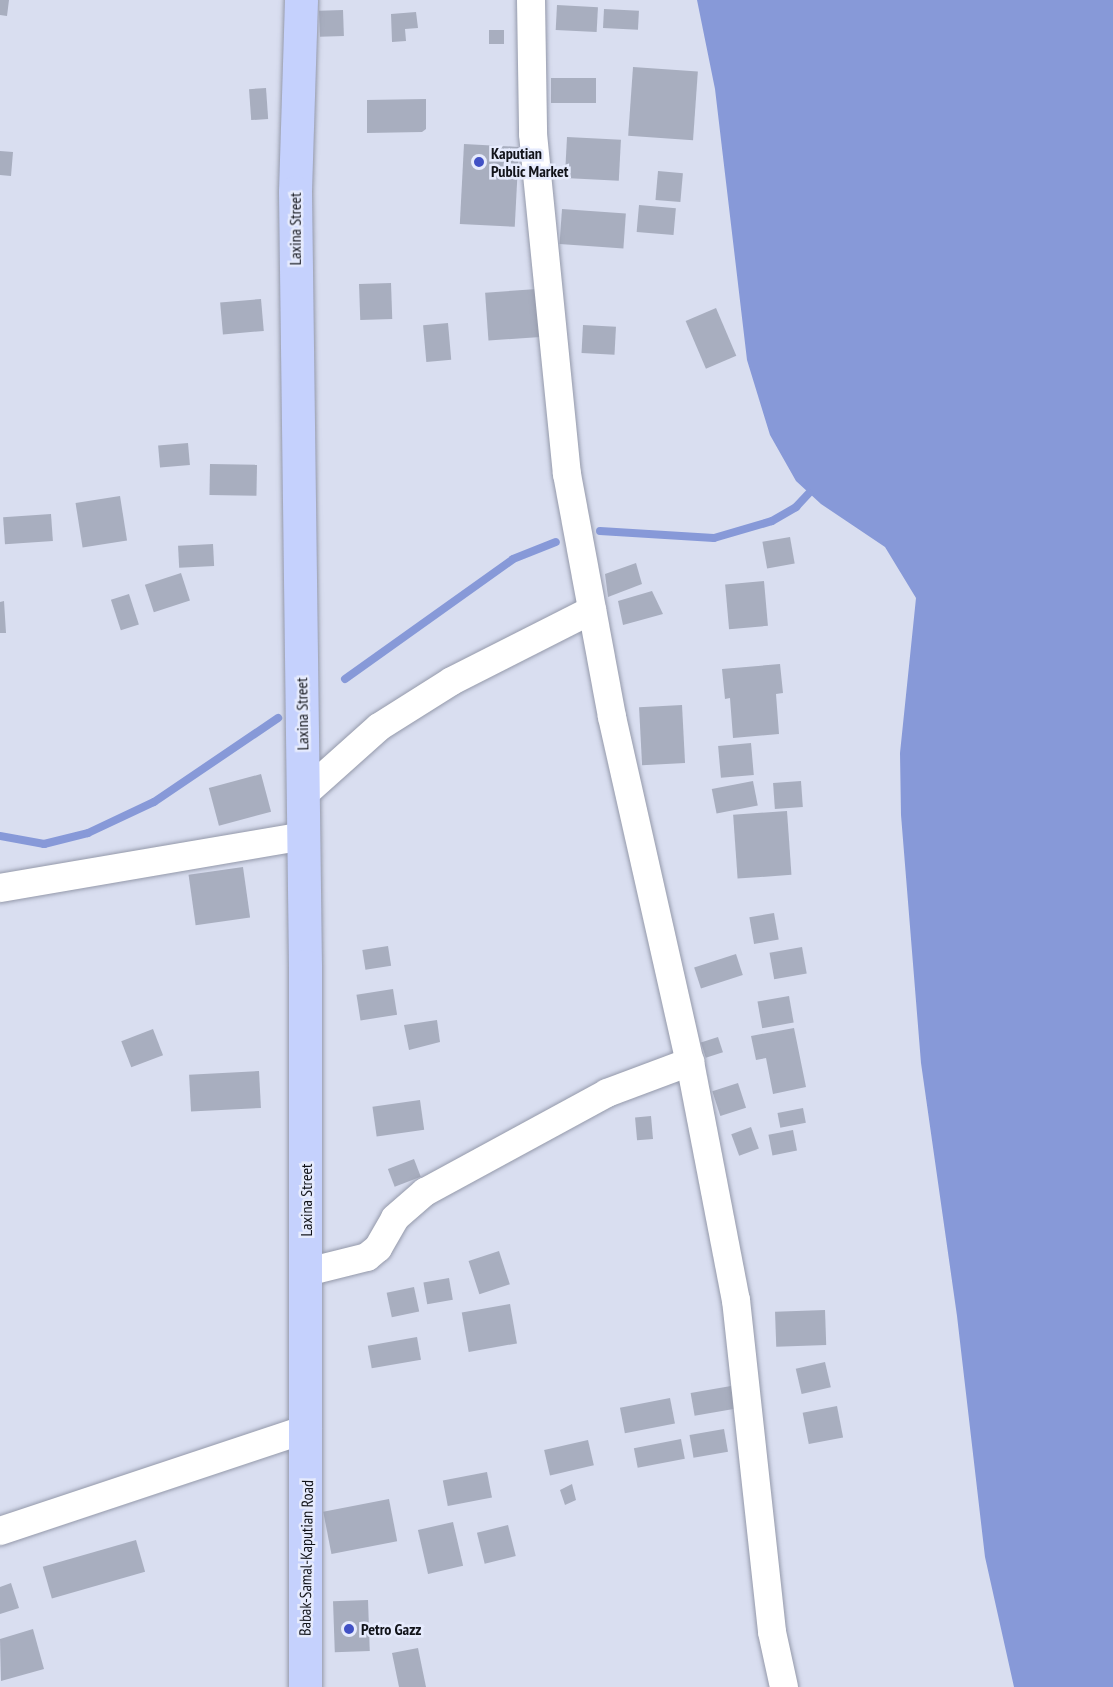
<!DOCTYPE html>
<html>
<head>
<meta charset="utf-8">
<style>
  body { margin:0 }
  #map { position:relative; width:1113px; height:1687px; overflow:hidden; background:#d9def0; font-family:"PT Sans Narrow",sans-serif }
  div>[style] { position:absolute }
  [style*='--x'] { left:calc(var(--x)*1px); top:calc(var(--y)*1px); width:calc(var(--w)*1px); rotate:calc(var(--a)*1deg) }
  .water>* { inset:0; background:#8799d8 }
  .stream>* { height:8px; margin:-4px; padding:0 4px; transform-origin:4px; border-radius:4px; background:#8799d8 }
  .building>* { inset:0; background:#a8aebf; transform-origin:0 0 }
  .roads { filter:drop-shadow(0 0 2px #9499aa) drop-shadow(0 0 2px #9499aa) }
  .minor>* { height:28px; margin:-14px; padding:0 14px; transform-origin:14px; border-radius:14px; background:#fff }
  .primary>* { height:33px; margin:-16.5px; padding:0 16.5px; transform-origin:16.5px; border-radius:16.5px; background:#c5d1fd }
  .dots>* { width:16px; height:16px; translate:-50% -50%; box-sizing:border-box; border:3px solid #e6ebfd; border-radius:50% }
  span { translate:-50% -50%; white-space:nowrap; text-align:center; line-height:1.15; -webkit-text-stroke:5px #e6ebfd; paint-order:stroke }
  .poi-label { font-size:16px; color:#111319; font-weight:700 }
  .left { translate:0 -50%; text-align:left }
  .street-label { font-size:16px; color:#111319 }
</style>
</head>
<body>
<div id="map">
  <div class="water">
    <i style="clip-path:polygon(697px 0,1113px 0,1113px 1687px,1014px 1687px,985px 1557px,957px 1316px,921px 1063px,901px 815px,900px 753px,916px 598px,885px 547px,821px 504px,796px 481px,770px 435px,747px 360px,715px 89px)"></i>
  </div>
  <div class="stream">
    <i style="--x:600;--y:531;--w:114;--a:3.5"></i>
    <i style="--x:714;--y:538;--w:60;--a:-16.3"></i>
    <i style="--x:772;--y:521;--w:28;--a:-30"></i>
    <i style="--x:796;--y:507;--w:19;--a:-47"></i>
    <i style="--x:345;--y:679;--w:206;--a:-35.5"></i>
    <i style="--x:513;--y:559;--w:46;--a:-21.6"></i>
    <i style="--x:0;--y:836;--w:45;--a:10.3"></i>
    <i style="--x:44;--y:844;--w:45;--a:-14"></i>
    <i style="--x:88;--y:833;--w:73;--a:-25.2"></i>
    <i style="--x:154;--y:802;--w:150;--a:-34.1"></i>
  </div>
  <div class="building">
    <i style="clip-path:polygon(0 0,9px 0,7px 16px,0 15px)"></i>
    <i style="left:557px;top:5px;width:41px;height:25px;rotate:3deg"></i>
    <i style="left:604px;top:9px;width:35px;height:19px;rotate:3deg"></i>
    <i style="left:343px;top:10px;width:26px;height:24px;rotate:88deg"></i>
    <i style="clip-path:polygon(416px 12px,418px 28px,405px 29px,406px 41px,392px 42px,391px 14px)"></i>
    <i style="left:489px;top:30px;width:15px;height:14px"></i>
    <i style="left:633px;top:67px;width:65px;height:69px;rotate:4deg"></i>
    <i style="left:596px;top:78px;width:25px;height:45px;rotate:90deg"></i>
    <i style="left:266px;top:88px;width:31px;height:17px;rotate:86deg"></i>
    <i style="clip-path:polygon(426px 99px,426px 129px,422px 132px,367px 133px,367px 100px)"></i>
    <i style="left:567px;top:137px;width:54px;height:41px;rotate:3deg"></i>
    <i style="left:464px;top:144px;width:55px;height:80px;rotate:3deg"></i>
    <i style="clip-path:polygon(0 151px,13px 152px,11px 176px,0 175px)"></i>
    <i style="left:658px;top:171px;width:25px;height:29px;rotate:5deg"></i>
    <i style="left:639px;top:205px;width:37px;height:27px;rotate:5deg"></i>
    <i style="left:562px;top:209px;width:64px;height:35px;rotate:4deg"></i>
    <i style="left:391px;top:283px;width:36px;height:32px;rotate:88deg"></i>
    <i style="left:537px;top:289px;width:48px;height:52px;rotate:86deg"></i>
    <i style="left:261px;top:299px;width:32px;height:41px;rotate:85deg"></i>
    <i style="left:716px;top:308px;width:52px;height:33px;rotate:67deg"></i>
    <i style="left:448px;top:323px;width:37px;height:25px;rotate:85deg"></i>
    <i style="left:583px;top:325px;width:33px;height:28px;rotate:3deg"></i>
    <i style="left:188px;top:443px;width:22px;height:30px;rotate:85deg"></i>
    <i style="left:210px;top:464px;width:47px;height:31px;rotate:1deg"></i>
    <i style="left:120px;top:496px;width:45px;height:45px;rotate:81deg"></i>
    <i style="left:51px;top:514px;width:27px;height:48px;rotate:86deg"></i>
    <i style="left:790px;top:537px;width:27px;height:28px;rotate:80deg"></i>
    <i style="left:213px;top:544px;width:22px;height:35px;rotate:87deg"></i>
    <i style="clip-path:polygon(636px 563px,642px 584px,608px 597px,605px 574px)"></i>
    <i style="left:181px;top:573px;width:29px;height:38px;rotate:72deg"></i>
    <i style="left:764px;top:581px;width:45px;height:39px;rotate:85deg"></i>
    <i style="clip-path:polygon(652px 591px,663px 614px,623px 625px,618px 601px)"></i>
    <i style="left:129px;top:594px;width:32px;height:19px;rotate:72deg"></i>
    <i style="clip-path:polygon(4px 601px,6px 633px,0 633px,0 602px)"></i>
    <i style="clip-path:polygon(780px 664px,783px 693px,776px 694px,779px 734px,733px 738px,730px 698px,725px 699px,722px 669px)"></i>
    <i style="left:682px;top:705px;width:58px;height:43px;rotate:87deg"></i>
    <i style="left:751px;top:743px;width:32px;height:33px;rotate:85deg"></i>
    <i style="left:261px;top:774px;width:39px;height:54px;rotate:75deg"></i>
    <i style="left:753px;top:781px;width:25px;height:42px;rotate:79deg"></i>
    <i style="left:801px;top:781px;width:26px;height:28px;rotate:86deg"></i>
    <i style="left:787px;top:811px;width:64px;height:54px;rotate:86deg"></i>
    <i style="left:243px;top:867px;width:51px;height:55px;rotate:82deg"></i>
    <i style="left:774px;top:913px;width:27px;height:25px;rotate:80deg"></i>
    <i style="left:388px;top:946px;width:20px;height:26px;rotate:81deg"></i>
    <i style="left:802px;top:947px;width:27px;height:33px;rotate:80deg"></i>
    <i style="left:736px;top:954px;width:22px;height:44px;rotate:72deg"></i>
    <i style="left:393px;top:989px;width:26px;height:37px;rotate:81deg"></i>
    <i style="left:789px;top:996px;width:27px;height:32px;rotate:80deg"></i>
    <i style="clip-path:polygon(437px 1020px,440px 1042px,409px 1050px,404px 1025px)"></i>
    <i style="clip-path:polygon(794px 1028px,806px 1087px,773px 1094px,766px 1058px,756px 1060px,751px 1036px)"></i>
    <i style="left:153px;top:1029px;width:28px;height:34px;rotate:69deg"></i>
    <i style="left:718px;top:1037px;width:16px;height:18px;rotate:72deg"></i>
    <i style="left:259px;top:1071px;width:37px;height:70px;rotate:87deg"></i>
    <i style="left:738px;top:1083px;width:26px;height:27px;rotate:72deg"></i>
    <i style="left:420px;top:1100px;width:30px;height:48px;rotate:82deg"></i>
    <i style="left:803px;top:1108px;width:15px;height:26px;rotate:79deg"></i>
    <i style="left:651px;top:1116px;width:23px;height:16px;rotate:85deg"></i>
    <i style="left:751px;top:1127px;width:23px;height:21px;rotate:70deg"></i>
    <i style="left:793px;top:1130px;width:21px;height:25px;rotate:79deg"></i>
    <i style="left:414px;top:1159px;width:19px;height:28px;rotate:69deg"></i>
    <i style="left:499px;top:1251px;width:35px;height:32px;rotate:72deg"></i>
    <i style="left:449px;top:1278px;width:22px;height:26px;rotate:80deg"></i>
    <i style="left:414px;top:1287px;width:25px;height:28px;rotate:78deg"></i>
    <i style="left:510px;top:1304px;width:40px;height:49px;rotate:80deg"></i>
    <i style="left:825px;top:1310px;width:35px;height:50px;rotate:88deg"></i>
    <i style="left:417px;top:1337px;width:23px;height:50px;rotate:80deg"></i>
    <i style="left:825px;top:1362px;width:26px;height:30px;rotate:77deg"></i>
    <i style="left:731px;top:1386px;width:23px;height:41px;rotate:80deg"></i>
    <i style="left:670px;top:1398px;width:26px;height:51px;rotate:79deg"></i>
    <i style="left:837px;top:1406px;width:32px;height:35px;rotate:79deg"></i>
    <i style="left:724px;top:1429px;width:23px;height:35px;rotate:80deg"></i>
    <i style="left:681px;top:1439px;width:20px;height:48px;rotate:79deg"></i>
    <i style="left:588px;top:1440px;width:26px;height:45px;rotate:77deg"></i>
    <i style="left:487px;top:1472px;width:26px;height:45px;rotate:79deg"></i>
    <i style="clip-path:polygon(572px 1484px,576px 1500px,565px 1505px,560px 1490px)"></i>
    <i style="left:389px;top:1499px;width:43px;height:67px;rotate:79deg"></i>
    <i style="left:453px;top:1522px;width:45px;height:36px;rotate:77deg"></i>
    <i style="left:508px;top:1525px;width:32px;height:32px;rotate:76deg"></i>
    <i style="left:136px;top:1540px;width:33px;height:97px;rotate:74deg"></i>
    <i style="clip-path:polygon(11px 1583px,19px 1608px,0 1614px,0 1587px)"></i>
    <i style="left:368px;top:1600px;width:51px;height:35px;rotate:88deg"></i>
    <i style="clip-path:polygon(33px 1629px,44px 1669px,1px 1681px,0 1639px)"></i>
    <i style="clip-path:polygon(418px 1648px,426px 1687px,399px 1687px,392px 1653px)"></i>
  </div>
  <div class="roads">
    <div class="minor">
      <i style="--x:531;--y:0;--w:134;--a:89.1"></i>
      <i style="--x:533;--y:134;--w:342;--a:84.3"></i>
      <i style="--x:567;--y:474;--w:247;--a:79.5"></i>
      <i style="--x:612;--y:717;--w:354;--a:77.3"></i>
      <i style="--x:690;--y:1062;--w:242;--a:79.1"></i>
      <i style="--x:736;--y:1300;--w:334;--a:83.8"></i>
      <i style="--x:772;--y:1632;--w:56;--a:77.7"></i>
      <i style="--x:303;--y:795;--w:102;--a:-41.8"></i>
      <i style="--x:379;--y:727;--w:86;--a:-32.2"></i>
      <i style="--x:452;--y:681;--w:157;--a:-26.9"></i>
      <i style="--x:0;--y:888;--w:308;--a:-9.7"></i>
      <i style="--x:307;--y:1272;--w:62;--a:-14"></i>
      <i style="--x:367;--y:1257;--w:14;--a:-39"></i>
      <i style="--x:378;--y:1248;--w:34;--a:-60"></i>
      <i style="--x:395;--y:1218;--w:40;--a:-41"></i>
      <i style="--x:425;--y:1192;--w:207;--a:-28.5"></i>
      <i style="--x:607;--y:1093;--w:89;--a:-20.5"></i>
      <i style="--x:0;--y:1531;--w:324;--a:-18.4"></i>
    </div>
    <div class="primary">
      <i style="--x:301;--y:0;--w:192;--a:91.8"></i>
      <i style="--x:295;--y:192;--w:774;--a:89.26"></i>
      <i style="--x:305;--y:966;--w:721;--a:90"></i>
    </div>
  </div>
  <div class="dots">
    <i style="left:479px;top:162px;background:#4151c5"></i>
    <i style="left:349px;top:1629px;background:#4151c5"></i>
  </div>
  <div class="poi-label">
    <span class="left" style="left:491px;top:162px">Kaputian<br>Public Market</span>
    <span class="left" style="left:361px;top:1629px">Petro Gazz</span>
  </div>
  <div class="street-label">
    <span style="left:295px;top:229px;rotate:-90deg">Laxina Street</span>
    <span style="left:302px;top:714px;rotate:-91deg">Laxina Street</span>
    <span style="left:306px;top:1200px;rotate:-90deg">Laxina Street</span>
    <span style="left:306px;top:1558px;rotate:-89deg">Babak-Samal-Kaputian Road</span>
  </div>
</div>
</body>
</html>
